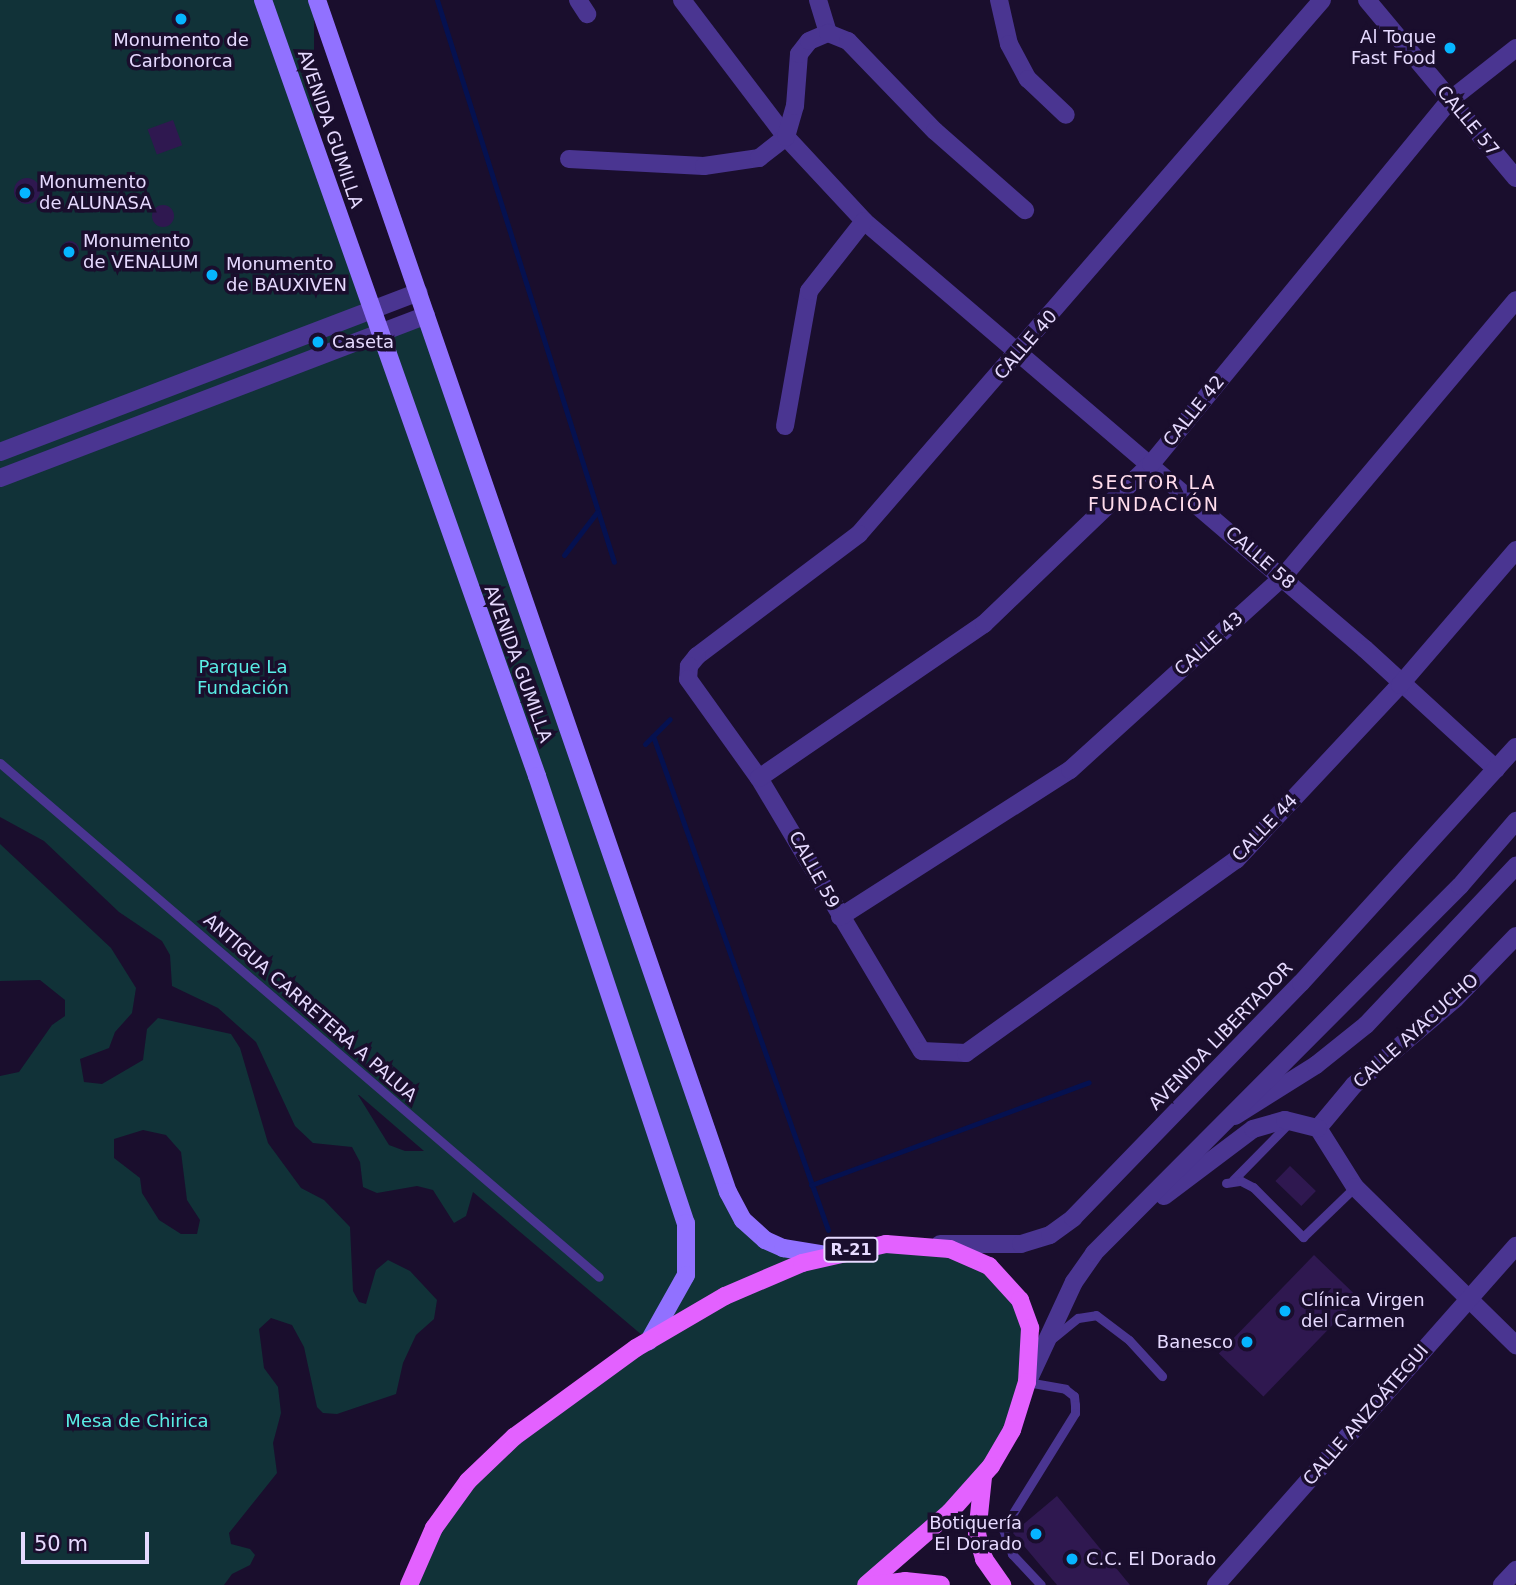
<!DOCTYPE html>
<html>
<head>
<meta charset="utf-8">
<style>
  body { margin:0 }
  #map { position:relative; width:1516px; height:1585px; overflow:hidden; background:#1a0e2d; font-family:"DejaVu Sans",sans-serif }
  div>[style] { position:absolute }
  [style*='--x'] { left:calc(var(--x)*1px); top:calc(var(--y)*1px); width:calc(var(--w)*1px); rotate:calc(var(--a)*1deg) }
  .green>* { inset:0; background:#113238; transform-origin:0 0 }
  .stream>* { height:5px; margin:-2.5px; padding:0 2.5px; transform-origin:2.5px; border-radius:2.5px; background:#051150 }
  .building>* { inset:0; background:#2f1850; transform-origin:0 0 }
  .round { border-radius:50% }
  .service>* { height:9px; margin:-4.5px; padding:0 4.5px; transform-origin:4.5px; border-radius:4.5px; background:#4a3591 }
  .minor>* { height:18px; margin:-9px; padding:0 9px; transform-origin:9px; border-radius:9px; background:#4a3591 }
  .tertiary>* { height:18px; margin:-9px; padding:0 9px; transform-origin:9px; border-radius:9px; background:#4a3591 }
  .secondary>* { height:18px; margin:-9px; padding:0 9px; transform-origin:9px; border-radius:9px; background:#9171ff }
  .primary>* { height:18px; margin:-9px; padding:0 9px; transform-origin:9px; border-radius:9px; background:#e361ff }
  .dots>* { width:19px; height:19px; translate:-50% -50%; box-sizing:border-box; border:4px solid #1a0e2d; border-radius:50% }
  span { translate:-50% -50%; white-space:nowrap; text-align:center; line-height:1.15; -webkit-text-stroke:7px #1a0e2d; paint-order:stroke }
  .shield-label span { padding:2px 5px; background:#1a0e2d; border:2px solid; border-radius:5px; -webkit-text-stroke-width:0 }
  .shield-label { font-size:16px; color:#e6daff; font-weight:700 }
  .poi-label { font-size:18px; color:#e6daff }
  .right { translate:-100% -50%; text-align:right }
  .left { translate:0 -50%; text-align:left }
  .street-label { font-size:18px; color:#e6daff }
  .park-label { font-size:18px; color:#59ede5 }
  .neighbourhood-label { font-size:19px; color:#ffdcec; letter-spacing:2px }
  .scale { position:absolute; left:21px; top:1532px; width:128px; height:32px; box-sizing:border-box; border:4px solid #e6daff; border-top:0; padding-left:9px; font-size:21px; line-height:24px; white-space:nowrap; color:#e6daff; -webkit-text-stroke:5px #1a0e2d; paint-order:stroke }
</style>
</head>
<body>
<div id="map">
  <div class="green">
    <i style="clip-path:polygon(evenodd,0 0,264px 0,689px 1248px,649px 1341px,473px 1192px,466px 1216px,454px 1223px,433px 1190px,417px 1186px,377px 1193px,363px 1187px,360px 1162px,352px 1147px,313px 1143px,295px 1126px,256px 1042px,218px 1008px,172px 986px,170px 955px,162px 941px,119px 912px,44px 841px,0 817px,0 0,358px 1095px,359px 1095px,424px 1151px,405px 1151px,389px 1145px,358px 1095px)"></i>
    <i style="left:267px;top:0;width:47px;height:325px"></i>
    <i style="clip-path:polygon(425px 317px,739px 1222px,811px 1256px,661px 1331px,692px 1261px,381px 333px)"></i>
    <i style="clip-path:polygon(evenodd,0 844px,111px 948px,136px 988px,132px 1013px,115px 1032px,109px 1048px,80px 1059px,84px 1082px,102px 1084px,143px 1060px,147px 1029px,158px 1018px,231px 1034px,240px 1048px,268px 1143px,301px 1188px,324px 1200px,350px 1227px,353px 1291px,359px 1302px,366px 1304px,376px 1270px,388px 1260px,410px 1271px,437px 1300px,434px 1319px,416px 1335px,403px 1363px,396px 1394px,337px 1414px,323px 1413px,317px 1407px,304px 1347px,292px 1325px,271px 1318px,259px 1329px,264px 1368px,278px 1387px,281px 1413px,273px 1443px,277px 1473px,229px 1533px,231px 1544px,250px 1549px,255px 1555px,250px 1565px,232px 1574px,224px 1585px,0 1585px,0 1076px,19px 1072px,52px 1025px,65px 1016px,65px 1000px,40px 980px,0 981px,0 844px,143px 1130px,166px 1135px,181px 1152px,187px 1200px,200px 1220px,197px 1234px,181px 1234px,159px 1220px,142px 1193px,140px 1178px,114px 1158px,114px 1139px,143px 1130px)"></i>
    <i style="clip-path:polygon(933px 1250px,986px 1271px,1021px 1315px,1026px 1361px,1007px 1428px,970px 1484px,858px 1585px,414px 1585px,438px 1530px,495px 1460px,639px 1352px,761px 1285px,867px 1251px)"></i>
  </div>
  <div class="stream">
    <i style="--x:437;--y:0;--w:589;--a:72.52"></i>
    <i style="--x:564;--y:555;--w:54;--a:-52.5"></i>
    <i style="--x:653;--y:736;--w:524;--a:70.49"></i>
    <i style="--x:645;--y:744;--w:35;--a:-45"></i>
    <i style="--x:811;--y:1185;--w:296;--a:-20.3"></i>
  </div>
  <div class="building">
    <i style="left:173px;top:120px;width:27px;height:27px;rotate:70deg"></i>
    <i class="round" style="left:14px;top:178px;width:26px;height:26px"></i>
    <i class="round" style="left:152px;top:205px;width:22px;height:22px"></i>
    <i class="round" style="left:61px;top:241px;width:18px;height:18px"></i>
    <i style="left:1290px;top:1166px;width:36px;height:21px;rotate:44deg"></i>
    <i style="left:1314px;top:1255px;width:62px;height:137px;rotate:44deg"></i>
    <i style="clip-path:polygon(1057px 1496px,1130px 1585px,1057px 1585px,1013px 1533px)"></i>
  </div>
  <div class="service">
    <i style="--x:0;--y:763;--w:789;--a:40.63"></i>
    <i style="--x:1233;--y:1180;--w:80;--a:-45.5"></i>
    <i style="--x:1226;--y:1183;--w:15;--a:-8"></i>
    <i style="--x:1241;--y:1181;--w:13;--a:27"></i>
    <i style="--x:1253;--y:1187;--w:71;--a:45"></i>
    <i style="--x:1303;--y:1237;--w:72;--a:-43.9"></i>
    <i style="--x:1053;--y:1338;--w:32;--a:-39"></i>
    <i style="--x:1078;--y:1318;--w:18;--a:-9"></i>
    <i style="--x:1096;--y:1315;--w:41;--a:37.1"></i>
    <i style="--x:1129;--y:1340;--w:49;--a:47.5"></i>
    <i style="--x:1027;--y:1382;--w:39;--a:10"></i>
    <i style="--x:1065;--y:1389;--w:11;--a:38"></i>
    <i style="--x:1074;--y:1396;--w:9;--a:84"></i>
    <i style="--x:1075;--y:1405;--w:8;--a:90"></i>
    <i style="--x:1075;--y:1413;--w:137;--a:121.8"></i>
    <i style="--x:1003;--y:1529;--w:27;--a:70"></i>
    <i style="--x:1012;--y:1554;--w:42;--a:46.9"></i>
  </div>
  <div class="minor">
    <i style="--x:578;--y:0;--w:17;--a:57"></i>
    <i style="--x:682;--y:0;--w:172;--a:52.8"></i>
    <i style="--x:786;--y:137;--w:115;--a:47.1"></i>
    <i style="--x:864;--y:221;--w:659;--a:40.51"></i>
    <i style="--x:1365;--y:649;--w:178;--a:42.5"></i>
    <i style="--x:818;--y:0;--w:34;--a:73"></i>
    <i style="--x:999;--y:0;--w:45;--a:77.2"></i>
    <i style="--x:1009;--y:44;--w:40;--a:62"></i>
    <i style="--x:1028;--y:79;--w:52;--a:43.5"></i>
    <i style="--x:1322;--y:0;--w:707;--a:130.93"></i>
    <i style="--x:859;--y:534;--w:203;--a:143"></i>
    <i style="--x:697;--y:656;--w:13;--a:129"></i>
    <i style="--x:689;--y:666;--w:13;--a:94"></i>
    <i style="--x:688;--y:679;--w:122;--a:54.4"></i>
    <i style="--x:759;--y:778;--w:318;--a:59.2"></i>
    <i style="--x:922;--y:1051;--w:44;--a:2.6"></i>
    <i style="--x:966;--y:1053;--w:332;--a:-35.6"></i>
    <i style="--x:1236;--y:860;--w:240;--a:-46.9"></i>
    <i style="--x:1400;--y:685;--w:178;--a:-49.3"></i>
    <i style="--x:1367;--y:0;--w:232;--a:50.1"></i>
    <i style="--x:569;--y:159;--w:135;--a:3"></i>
    <i style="--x:704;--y:166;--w:56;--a:-8.3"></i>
    <i style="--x:759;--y:158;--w:34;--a:-38"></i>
    <i style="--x:786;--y:137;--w:32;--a:-74"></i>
    <i style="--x:795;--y:106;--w:52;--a:-85.6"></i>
    <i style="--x:799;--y:54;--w:16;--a:-52"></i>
    <i style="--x:809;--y:41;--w:21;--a:-23"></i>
    <i style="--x:828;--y:33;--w:22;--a:22"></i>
    <i style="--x:848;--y:41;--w:125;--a:46"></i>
    <i style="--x:935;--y:131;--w:120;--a:41.3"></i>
    <i style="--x:785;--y:426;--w:137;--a:-79.9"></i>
    <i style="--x:809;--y:291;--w:89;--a:-51.8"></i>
    <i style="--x:0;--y:452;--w:448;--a:-20.9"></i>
    <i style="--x:0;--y:478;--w:456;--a:-20.9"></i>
    <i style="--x:759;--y:778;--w:273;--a:-34.4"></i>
    <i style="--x:984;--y:624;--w:231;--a:-43.8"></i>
    <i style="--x:1151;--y:464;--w:471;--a:-50.6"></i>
    <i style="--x:1450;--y:100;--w:84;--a:-38.2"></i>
    <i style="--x:840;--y:917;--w:273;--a:-32.6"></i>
    <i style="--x:1070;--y:770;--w:286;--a:-42.2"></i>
    <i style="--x:1282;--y:578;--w:363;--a:-49.9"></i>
    <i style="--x:1516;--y:936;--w:88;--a:134.1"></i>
    <i style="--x:1455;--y:999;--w:133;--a:139.6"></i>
    <i style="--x:1354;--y:1085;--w:56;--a:129.9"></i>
    <i style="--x:1318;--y:1128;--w:70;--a:57.9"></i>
    <i style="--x:1355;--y:1187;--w:226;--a:44.5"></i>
    <i style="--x:1235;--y:1116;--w:96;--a:-32.2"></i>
    <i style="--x:1316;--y:1065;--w:64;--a:-38.7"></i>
    <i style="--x:1366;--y:1025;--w:219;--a:-46.7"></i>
    <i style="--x:1216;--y:1585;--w:453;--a:-48.5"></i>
    <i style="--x:1502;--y:1585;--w:21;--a:-47"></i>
  </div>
  <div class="tertiary">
    <i style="--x:1164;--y:1196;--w:111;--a:-37"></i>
    <i style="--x:1253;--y:1129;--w:33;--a:-16"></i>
    <i style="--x:1285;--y:1120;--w:34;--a:14"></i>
    <i style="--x:940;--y:1244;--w:81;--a:0"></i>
    <i style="--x:1021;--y:1244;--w:30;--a:-17"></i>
    <i style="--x:1050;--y:1235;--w:29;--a:-36"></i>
    <i style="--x:1073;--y:1218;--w:327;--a:-45.9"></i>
    <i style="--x:1301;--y:983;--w:319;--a:-47.7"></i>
    <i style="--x:1028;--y:1381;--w:109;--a:-65.1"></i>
    <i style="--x:1074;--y:1282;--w:35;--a:-55"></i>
    <i style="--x:1094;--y:1253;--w:518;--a:-45.08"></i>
    <i style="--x:1460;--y:886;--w:86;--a:-49.3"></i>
  </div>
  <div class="secondary">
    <i style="--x:263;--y:0;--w:823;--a:70.55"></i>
    <i style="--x:537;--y:776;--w:471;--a:71.6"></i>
    <i style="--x:686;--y:1223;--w:52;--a:90"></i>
    <i style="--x:686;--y:1275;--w:76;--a:119.3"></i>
    <i style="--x:317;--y:0;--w:1261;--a:70.98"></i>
    <i style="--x:728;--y:1192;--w:32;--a:62"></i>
    <i style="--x:743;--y:1220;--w:30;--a:42"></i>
    <i style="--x:765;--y:1240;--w:20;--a:24"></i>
    <i style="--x:783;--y:1248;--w:45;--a:9"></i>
  </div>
  <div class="primary">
    <i style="--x:983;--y:1477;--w:57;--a:96"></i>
    <i style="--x:977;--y:1534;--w:26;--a:74"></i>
    <i style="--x:984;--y:1559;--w:32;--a:55"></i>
    <i style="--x:409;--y:1585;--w:62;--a:-66.3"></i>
    <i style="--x:434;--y:1528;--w:58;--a:-54.1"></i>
    <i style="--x:468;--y:1481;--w:64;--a:-43.7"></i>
    <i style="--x:514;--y:1437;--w:151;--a:-36.1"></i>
    <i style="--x:636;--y:1348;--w:103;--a:-30.3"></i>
    <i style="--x:725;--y:1296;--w:84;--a:-23.2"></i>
    <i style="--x:802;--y:1263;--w:86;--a:-12.7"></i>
    <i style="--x:886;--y:1244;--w:64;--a:4.5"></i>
    <i style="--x:950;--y:1249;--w:43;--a:23.6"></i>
    <i style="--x:989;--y:1266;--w:46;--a:47.6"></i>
    <i style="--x:1020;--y:1300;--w:30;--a:70"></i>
    <i style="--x:1030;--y:1328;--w:54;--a:93.2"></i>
    <i style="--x:1027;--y:1382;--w:50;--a:107.4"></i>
    <i style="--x:1012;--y:1430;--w:42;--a:120.3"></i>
    <i style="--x:991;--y:1466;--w:62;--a:131.7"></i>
    <i style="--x:950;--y:1512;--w:111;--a:139"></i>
    <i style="--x:873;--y:1585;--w:32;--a:-7"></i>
    <i style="--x:905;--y:1581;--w:36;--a:6"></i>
  </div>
  <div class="dots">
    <i style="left:181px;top:19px;background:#06b5ff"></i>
    <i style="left:1450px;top:48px;background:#06b5ff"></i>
    <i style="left:25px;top:193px;background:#06b5ff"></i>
    <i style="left:69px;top:252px;background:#06b5ff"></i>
    <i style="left:212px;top:275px;background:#06b5ff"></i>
    <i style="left:318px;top:342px;background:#06b5ff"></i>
    <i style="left:1285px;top:1311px;background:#06b5ff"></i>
    <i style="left:1247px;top:1342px;background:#06b5ff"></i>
    <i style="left:1036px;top:1534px;background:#06b5ff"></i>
    <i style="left:1072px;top:1559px;background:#06b5ff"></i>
  </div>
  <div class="shield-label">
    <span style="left:851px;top:1250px">R-21</span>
  </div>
  <div class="poi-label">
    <span class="right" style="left:1436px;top:48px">Al Toque<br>Fast Food</span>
    <span style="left:181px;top:51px">Monumento de<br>Carbonorca</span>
    <span class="left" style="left:39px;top:193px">Monumento<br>de ALUNASA</span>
    <span class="left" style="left:83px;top:252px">Monumento<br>de VENALUM</span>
    <span class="left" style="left:226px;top:275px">Monumento<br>de BAUXIVEN</span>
    <span class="left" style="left:332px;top:342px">Caseta</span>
    <span class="left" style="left:1301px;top:1311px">Clínica Virgen<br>del Carmen</span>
    <span class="right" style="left:1233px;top:1342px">Banesco</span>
    <span class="right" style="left:1022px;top:1534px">Botiquería<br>El Dorado</span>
    <span class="left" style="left:1086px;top:1559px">C.C. El Dorado</span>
  </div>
  <div class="street-label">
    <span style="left:1468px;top:121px;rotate:50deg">CALLE 57</span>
    <span style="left:330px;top:129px;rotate:71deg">AVENIDA GUMILLA</span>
    <span style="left:1026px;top:345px;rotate:-49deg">CALLE 40</span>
    <span style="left:1194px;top:411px;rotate:-51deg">CALLE 42</span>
    <span style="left:1260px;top:558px;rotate:41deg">CALLE 58</span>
    <span style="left:1209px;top:644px;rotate:-42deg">CALLE 43</span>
    <span style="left:518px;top:664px;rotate:70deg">AVENIDA GUMILLA</span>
    <span style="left:1265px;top:828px;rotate:-46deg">CALLE 44</span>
    <span style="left:814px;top:870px;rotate:61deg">CALLE 59</span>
    <span style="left:310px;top:1008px;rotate:41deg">ANTIGUA CARRETERA A PALUA</span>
    <span style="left:1416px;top:1031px;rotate:-42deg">CALLE AYACUCHO</span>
    <span style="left:1221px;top:1036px;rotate:-46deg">AVENIDA LIBERTADOR</span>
    <span style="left:1366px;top:1415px;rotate:-49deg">CALLE ANZOÁTEGUI</span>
  </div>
  <div class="park-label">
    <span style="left:243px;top:678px">Parque La<br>Fundación</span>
    <span style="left:137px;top:1421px">Mesa de Chirica</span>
  </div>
  <div class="neighbourhood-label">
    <span style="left:1154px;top:494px">SECTOR LA<br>FUNDACIÓN</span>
  </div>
  <div class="scale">50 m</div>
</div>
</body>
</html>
